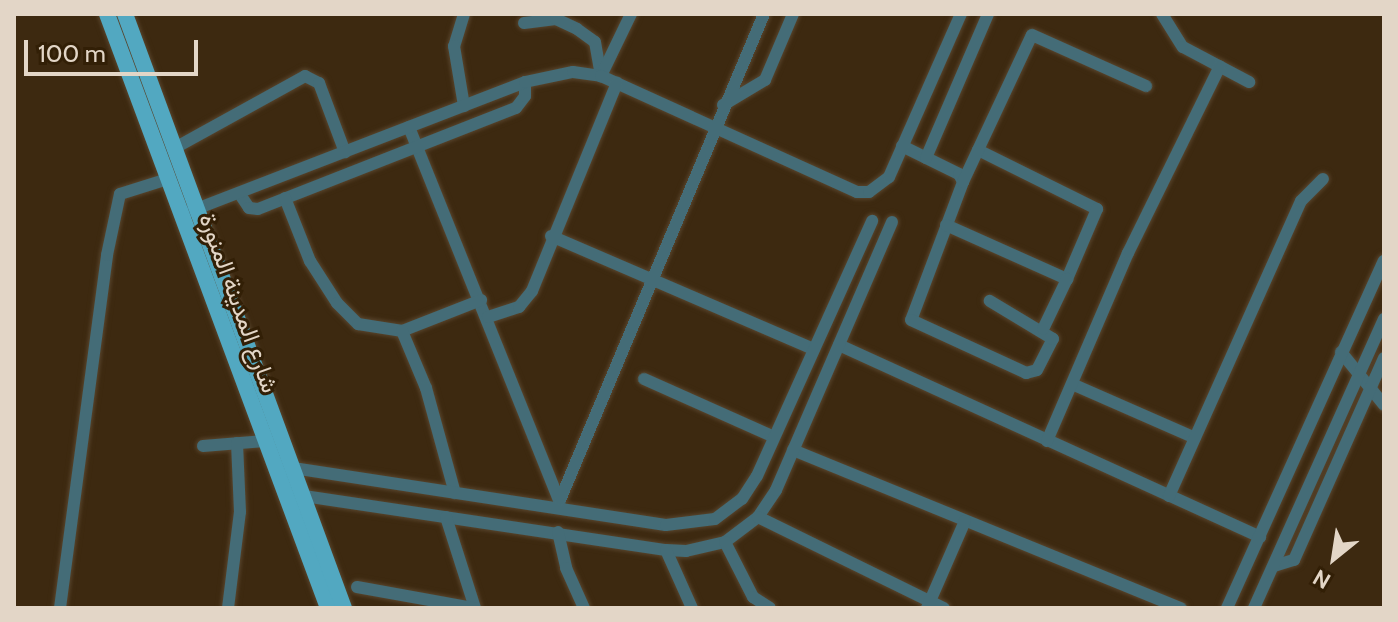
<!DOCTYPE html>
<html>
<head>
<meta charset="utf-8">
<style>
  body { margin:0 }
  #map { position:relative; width:1398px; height:622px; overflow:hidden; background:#3d2910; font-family:Cabin,Vazirmatn,sans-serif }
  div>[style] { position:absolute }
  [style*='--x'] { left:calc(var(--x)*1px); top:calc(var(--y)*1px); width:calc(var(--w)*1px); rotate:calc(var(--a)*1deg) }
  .roads { filter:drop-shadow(0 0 2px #58452d) drop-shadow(0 0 2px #58452d) }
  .minor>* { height:12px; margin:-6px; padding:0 6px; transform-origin:6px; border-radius:6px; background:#446c77 }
  .major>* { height:16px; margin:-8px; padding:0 8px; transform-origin:8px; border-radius:8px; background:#52a8c1 }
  span { translate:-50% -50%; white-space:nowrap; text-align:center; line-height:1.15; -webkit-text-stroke:6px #321f06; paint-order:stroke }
  .street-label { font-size:24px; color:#e3d6c7 }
  .frame { position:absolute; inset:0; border:16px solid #e3d6c7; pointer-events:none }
  .north { position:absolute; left:1294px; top:518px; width:80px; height:80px; -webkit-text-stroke:6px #321f06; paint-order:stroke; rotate:210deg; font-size:22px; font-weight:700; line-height:32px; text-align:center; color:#e3d6c7 }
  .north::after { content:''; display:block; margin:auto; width:28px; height:36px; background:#e3d6c7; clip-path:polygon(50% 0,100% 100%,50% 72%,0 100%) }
  .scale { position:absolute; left:24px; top:40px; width:174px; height:36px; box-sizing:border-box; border:4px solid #e3d6c7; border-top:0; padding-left:10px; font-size:24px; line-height:28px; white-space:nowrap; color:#e3d6c7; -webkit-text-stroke:6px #321f06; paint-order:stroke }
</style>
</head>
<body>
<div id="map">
  <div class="roads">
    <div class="minor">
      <i style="--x:464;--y:14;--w:34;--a:107"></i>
      <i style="--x:454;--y:46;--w:61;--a:80.5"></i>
      <i style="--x:1162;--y:14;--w:39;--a:58"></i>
      <i style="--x:1183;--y:47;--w:75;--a:27.9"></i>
      <i style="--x:524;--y:23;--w:32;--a:-7"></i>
      <i style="--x:556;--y:19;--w:23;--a:25"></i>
      <i style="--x:577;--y:29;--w:22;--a:36"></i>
      <i style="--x:595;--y:42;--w:35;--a:80"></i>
      <i style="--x:601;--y:76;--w:69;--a:-64.2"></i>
      <i style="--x:723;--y:105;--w:49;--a:-30.8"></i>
      <i style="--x:765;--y:80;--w:72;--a:-67"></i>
      <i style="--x:409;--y:127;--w:404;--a:68.1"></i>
      <i style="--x:902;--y:146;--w:64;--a:26.2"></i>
      <i style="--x:959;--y:174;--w:9;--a:63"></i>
      <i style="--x:963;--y:182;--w:147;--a:110.6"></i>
      <i style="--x:911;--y:320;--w:127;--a:24.7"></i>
      <i style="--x:1026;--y:373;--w:11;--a:-15"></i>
      <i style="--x:1037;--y:370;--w:35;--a:-63"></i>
      <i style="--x:1053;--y:339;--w:74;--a:-148.9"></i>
      <i style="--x:173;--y:149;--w:151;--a:-28.9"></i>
      <i style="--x:305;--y:76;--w:16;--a:27"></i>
      <i style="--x:319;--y:83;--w:74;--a:69.4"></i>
      <i style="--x:978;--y:150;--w:133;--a:26.4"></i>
      <i style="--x:1097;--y:209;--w:76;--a:113.2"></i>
      <i style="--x:926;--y:158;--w:157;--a:-66.7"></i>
      <i style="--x:963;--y:182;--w:162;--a:-64.9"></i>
      <i style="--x:1032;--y:35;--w:125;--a:24.1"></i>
      <i style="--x:239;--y:193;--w:18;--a:56"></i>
      <i style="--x:249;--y:208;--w:9;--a:6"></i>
      <i style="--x:258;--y:209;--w:277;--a:-21.4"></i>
      <i style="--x:516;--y:108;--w:15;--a:-53"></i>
      <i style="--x:525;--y:96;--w:14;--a:-90"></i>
      <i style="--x:285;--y:198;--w:68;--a:68.4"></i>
      <i style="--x:310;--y:261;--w:50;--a:57.3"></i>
      <i style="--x:337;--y:303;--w:30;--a:45"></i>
      <i style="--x:358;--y:324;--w:45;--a:9"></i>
      <i style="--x:402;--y:331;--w:85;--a:-21.4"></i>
      <i style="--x:191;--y:211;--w:358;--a:-21.1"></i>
      <i style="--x:525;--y:82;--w:49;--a:-11.8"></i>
      <i style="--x:573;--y:72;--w:28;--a:8"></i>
      <i style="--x:601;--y:76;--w:281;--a:24.4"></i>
      <i style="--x:857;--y:192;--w:12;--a:0"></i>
      <i style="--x:869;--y:192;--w:25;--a:-37"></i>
      <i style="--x:889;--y:177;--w:178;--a:-66.2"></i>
      <i style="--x:946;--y:225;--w:133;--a:24.1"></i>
      <i style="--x:1067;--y:279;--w:55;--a:115.6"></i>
      <i style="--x:551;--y:236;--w:286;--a:23.3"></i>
      <i style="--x:488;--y:317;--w:33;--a:-18"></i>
      <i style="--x:519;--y:307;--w:21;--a:-51"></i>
      <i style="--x:532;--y:291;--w:225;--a:-67.8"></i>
      <i style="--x:402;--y:331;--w:62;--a:67.2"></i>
      <i style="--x:426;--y:388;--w:109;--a:74.6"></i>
      <i style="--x:839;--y:345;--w:463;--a:24.5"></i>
      <i style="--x:1341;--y:352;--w:68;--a:50.9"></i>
      <i style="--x:644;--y:379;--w:142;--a:24"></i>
      <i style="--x:1072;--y:384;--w:134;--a:23.7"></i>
      <i style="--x:1047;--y:441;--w:205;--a:-66.7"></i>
      <i style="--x:1128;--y:253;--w:208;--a:-63.8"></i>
      <i style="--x:203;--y:446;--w:62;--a:-4.6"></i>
      <i style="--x:793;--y:450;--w:419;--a:22.2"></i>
      <i style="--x:293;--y:468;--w:377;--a:8.7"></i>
      <i style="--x:666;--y:525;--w:49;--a:-7"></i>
      <i style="--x:715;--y:519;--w:34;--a:-37"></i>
      <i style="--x:742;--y:499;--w:27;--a:-57"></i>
      <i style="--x:757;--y:476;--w:280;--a:-65.7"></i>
      <i style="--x:304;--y:496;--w:366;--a:8.5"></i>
      <i style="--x:666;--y:550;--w:20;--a:3"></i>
      <i style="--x:686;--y:551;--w:40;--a:-13"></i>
      <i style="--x:725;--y:542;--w:41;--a:-37.1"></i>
      <i style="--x:758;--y:517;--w:32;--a:-56"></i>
      <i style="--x:776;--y:490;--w:292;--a:-66.6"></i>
      <i style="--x:1169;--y:496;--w:323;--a:-65.9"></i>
      <i style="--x:1301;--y:201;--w:31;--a:-45"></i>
      <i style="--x:560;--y:500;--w:527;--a:-67.23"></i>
      <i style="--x:446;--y:517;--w:96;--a:72.3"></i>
      <i style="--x:758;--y:517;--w:207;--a:26.1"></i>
      <i style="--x:558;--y:532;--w:37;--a:77"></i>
      <i style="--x:566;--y:568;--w:44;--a:65.8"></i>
      <i style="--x:725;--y:542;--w:62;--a:63"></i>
      <i style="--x:753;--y:597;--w:20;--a:33"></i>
      <i style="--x:666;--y:550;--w:64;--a:65.9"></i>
      <i style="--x:1274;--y:566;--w:21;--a:-17"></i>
      <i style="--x:1294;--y:560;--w:221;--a:-66"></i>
      <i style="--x:357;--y:587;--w:119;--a:10.2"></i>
      <i style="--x:60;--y:608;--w:356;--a:-82.4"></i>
      <i style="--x:107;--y:255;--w:62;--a:-78"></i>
      <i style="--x:120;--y:194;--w:50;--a:-17.4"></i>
      <i style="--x:228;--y:608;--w:97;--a:-82.9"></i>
      <i style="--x:240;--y:512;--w:69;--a:-92.5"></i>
      <i style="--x:927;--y:608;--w:95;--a:-66.4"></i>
      <i style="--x:1227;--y:608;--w:381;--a:-65.7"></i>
      <i style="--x:1254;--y:608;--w:317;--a:-65.8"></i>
    </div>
    <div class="major">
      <i style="--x:107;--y:14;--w:634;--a:69.59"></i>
      <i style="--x:125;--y:14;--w:633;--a:69.76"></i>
    </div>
  </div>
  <div class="street-label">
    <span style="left:239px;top:303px;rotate:70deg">شارع المدينة المنورة</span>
  </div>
  <div class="frame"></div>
  <div class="north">N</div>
  <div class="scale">100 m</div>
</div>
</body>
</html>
